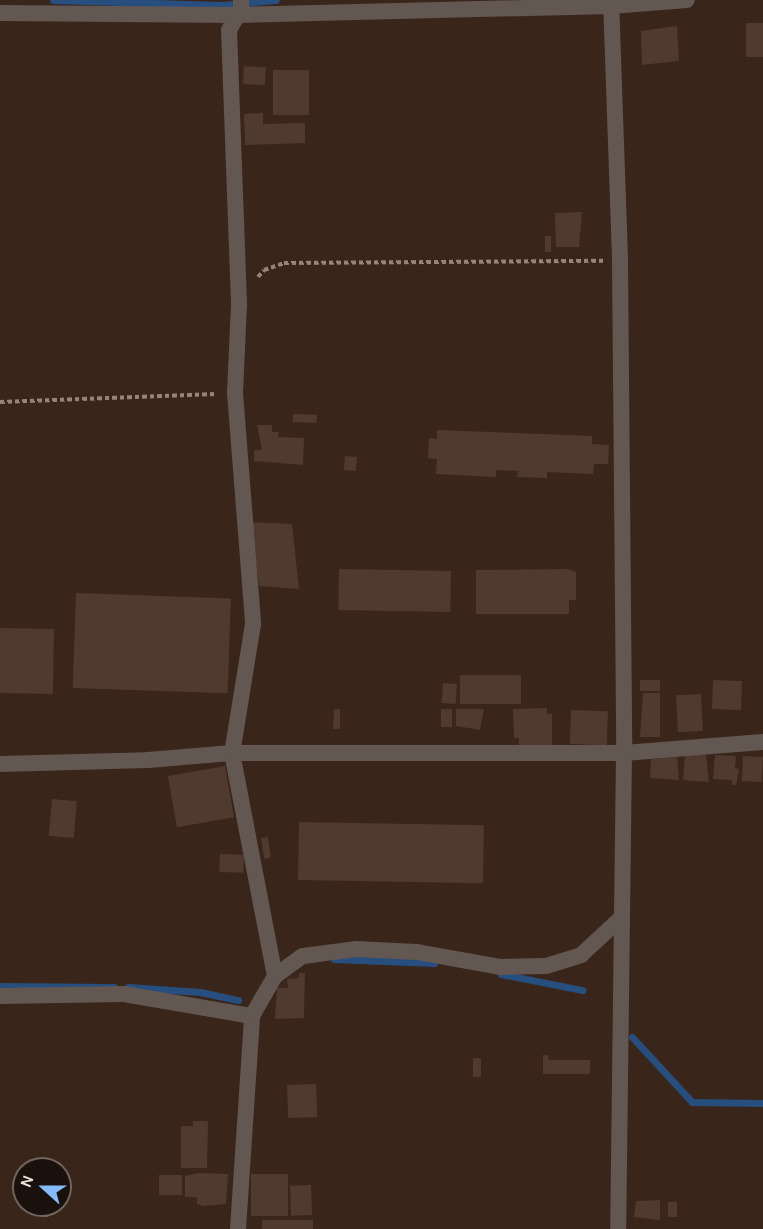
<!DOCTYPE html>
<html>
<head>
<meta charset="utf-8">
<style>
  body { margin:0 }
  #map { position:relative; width:763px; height:1229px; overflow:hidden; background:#3a251a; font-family:Karla,sans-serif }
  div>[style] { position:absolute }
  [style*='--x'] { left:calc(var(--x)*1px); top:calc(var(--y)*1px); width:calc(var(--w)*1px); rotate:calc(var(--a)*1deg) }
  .stream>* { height:7px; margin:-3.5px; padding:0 3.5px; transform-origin:3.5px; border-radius:3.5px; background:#264f7f }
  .building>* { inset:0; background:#50392e; transform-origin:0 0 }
  .path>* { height:4px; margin-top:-2px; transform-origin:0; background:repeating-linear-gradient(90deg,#96847a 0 4.5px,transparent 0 7.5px) }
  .minor>* { height:16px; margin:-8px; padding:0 8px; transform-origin:8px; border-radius:8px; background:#635752 }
  .tertiary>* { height:16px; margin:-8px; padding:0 8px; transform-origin:8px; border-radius:8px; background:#635752 }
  span { translate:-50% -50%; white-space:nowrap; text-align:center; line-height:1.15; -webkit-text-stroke:4.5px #1a110c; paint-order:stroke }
  .north { position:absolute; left:12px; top:1157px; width:60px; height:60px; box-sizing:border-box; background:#1a110c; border:2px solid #70655e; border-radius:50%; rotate:291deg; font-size:16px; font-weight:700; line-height:24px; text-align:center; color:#f1e2da }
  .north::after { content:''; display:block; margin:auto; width:21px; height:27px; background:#86bbfb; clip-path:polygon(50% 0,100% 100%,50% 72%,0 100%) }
</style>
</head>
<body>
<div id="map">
  <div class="stream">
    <i style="--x:53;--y:0;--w:169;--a:1.7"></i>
    <i style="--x:222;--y:5;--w:54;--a:-5.3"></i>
    <i style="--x:334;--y:959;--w:100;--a:2.3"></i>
    <i style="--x:501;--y:974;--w:83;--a:11.2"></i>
    <i style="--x:0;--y:986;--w:114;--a:0.5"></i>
    <i style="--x:128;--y:987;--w:72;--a:4"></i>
    <i style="--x:200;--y:992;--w:39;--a:12"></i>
    <i style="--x:632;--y:1037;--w:88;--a:47.3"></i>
    <i style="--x:692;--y:1102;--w:71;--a:0.8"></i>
  </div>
  <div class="building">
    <i style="left:763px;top:23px;width:34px;height:17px;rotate:90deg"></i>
    <i style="clip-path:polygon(677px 26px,679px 61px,642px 65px,641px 31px)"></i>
    <i style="left:244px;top:66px;width:22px;height:18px;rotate:3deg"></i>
    <i style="left:273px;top:70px;width:36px;height:45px"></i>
    <i style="clip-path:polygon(263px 113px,263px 124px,305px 123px,305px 143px,245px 145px,244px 114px)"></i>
    <i style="clip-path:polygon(582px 212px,579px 247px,556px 247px,555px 213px)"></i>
    <i style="left:545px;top:236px;width:6px;height:16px"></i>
    <i style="left:293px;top:414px;width:24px;height:8px;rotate:2deg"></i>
    <i style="clip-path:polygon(257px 425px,272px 425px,272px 432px,279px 432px,278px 437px,304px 438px,303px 465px,254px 461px,254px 450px,262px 450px)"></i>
    <i style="clip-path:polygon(437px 430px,592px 436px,592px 444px,609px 445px,608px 464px,594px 464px,593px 474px,547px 472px,547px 478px,517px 477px,518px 471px,496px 470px,496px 477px,436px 474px,437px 459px,428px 458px,429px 438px,437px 439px)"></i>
    <i style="left:345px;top:456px;width:12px;height:14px;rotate:5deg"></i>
    <i style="clip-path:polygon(251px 522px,292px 524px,299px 589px,259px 586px)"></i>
    <i style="left:339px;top:569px;width:112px;height:41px;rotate:1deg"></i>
    <i style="clip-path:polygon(568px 569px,576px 572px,576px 600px,569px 600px,569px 614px,476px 614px,476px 570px)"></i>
    <i style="left:76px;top:593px;width:155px;height:95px;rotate:2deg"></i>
    <i style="left:0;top:628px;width:54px;height:65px;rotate:1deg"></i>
    <i style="left:460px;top:675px;width:61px;height:29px"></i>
    <i style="left:640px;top:680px;width:20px;height:11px"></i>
    <i style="left:713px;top:680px;width:29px;height:29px;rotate:2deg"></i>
    <i style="left:443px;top:683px;width:14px;height:20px;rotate:4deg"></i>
    <i style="clip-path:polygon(643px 693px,660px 693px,660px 737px,640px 737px)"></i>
    <i style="left:701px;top:694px;width:37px;height:25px;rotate:87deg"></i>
    <i style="clip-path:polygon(547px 708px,547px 714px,552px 714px,552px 745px,519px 746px,519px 738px,514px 738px,513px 709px)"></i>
    <i style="clip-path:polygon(334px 709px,340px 709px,340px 729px,333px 729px)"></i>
    <i style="left:441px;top:709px;width:11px;height:18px"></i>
    <i style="clip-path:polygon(456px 709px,484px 709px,480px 730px,456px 726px)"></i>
    <i style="left:571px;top:710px;width:37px;height:34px;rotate:2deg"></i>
    <i style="clip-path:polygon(685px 755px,706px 755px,709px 782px,683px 780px)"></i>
    <i style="clip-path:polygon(715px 755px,736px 756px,735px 768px,739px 769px,736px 785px,732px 785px,732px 780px,713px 779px)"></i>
    <i style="left:743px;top:756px;width:20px;height:25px;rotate:3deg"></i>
    <i style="clip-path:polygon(677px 757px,679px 780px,650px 778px,651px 759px)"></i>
    <i style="left:225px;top:766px;width:52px;height:58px;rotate:80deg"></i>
    <i style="left:52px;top:799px;width:25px;height:37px;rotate:5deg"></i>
    <i style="left:299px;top:822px;width:185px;height:58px;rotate:1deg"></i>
    <i style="left:268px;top:837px;width:21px;height:7px;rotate:82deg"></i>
    <i style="left:220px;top:854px;width:24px;height:18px;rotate:2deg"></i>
    <i style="clip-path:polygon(299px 973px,305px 973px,304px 1018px,275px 1019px,277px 988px,288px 988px,287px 979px,299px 978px)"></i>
    <i style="clip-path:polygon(543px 1055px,548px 1055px,549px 1060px,590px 1060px,590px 1074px,543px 1074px)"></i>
    <i style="left:473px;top:1058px;width:8px;height:19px"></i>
    <i style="left:316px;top:1084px;width:33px;height:29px;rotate:88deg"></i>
    <i style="clip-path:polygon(193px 1121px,208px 1121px,207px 1168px,181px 1168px,181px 1126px,193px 1126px)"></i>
    <i style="clip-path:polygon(198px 1173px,228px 1174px,226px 1204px,204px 1206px,197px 1204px,197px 1197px,185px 1197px,185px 1176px)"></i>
    <i style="left:288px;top:1174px;width:42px;height:37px;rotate:90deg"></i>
    <i style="left:159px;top:1175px;width:23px;height:20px"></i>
    <i style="left:311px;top:1185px;width:30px;height:21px;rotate:88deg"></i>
    <i style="clip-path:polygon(660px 1200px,660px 1220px,634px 1217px,636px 1201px)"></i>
    <i style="left:668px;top:1202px;width:9px;height:15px"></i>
    <i style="left:313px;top:1220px;width:9px;height:51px;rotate:90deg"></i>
  </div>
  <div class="path">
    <i style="--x:258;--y:277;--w:9;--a:-49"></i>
    <i style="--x:264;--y:270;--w:21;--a:-19"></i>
    <i style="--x:284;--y:263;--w:319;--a:-0.4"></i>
    <i style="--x:0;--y:402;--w:216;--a:-2.1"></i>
  </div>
  <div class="minor">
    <i style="--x:241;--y:0;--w:10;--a:90"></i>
    <i style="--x:241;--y:10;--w:23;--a:121"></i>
    <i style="--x:229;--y:30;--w:275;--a:87.9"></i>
    <i style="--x:239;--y:305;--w:88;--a:92.6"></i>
    <i style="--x:235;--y:393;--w:232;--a:85.5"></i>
    <i style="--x:253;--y:624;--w:131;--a:99.2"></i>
    <i style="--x:232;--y:753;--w:227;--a:79.1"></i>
    <i style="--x:0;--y:13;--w:238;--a:0.5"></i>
    <i style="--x:238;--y:15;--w:373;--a:-1.4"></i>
    <i style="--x:611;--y:6;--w:76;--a:-4.5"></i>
    <i style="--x:0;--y:764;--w:148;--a:-1.5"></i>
    <i style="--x:148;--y:760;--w:84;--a:-4.8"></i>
    <i style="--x:232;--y:753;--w:392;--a:0"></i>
    <i style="--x:624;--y:753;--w:139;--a:-4.5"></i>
    <i style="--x:0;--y:996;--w:124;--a:-0.9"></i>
    <i style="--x:124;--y:994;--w:130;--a:9.8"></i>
    <i style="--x:238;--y:1229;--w:213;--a:-86.2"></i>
    <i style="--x:252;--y:1016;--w:46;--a:-60.1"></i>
    <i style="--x:275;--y:976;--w:34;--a:-36"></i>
    <i style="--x:303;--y:956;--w:53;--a:-7.5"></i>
    <i style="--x:356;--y:949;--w:61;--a:2.8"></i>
    <i style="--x:417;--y:952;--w:84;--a:10.2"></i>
    <i style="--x:500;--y:967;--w:46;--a:-1.2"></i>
    <i style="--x:546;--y:966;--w:37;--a:-17"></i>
    <i style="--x:581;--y:955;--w:54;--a:-42.8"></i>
  </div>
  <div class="tertiary">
    <i style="--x:611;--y:0;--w:261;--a:88"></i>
    <i style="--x:620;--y:261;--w:492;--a:89.5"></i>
    <i style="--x:624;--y:753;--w:476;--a:90.7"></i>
  </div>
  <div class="north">N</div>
</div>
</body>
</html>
